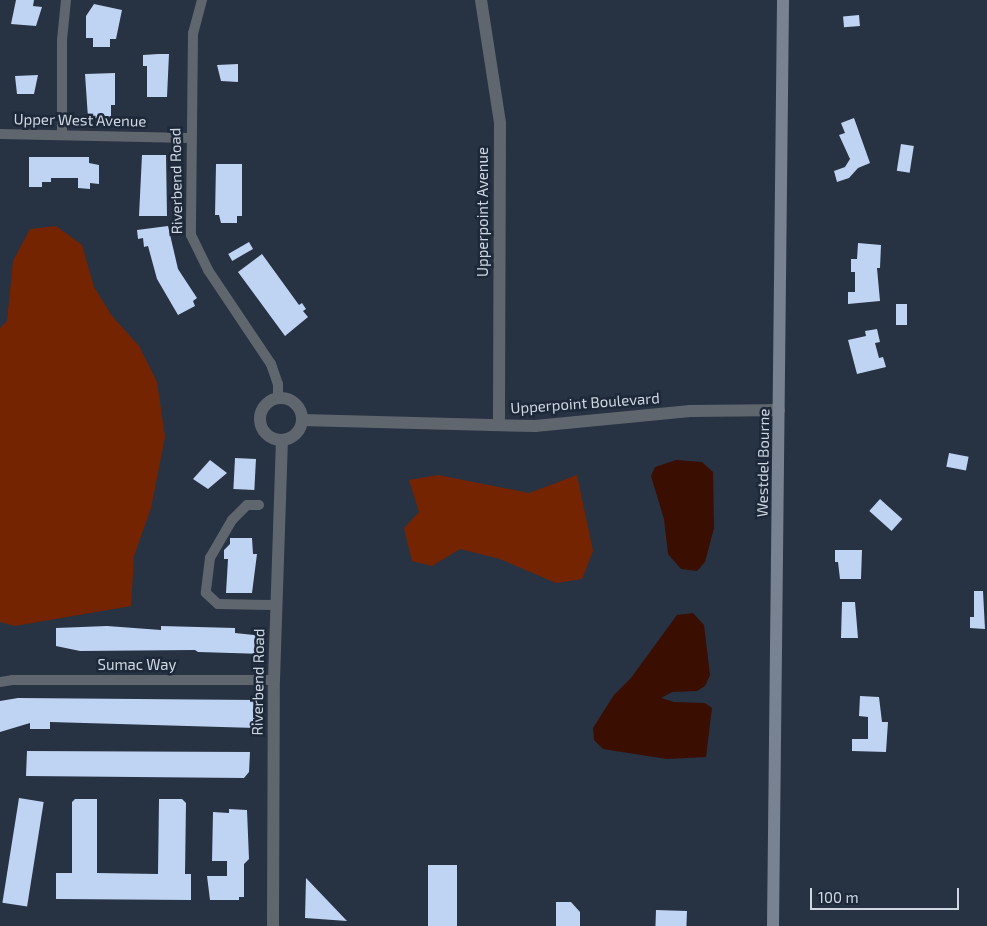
<!DOCTYPE html>
<html>
<head>
<meta charset="utf-8">
<style>
  body { margin:0 }
  #map { position:relative; width:987px; height:926px; overflow:hidden; background:#273243; font-family:"Exo 2",sans-serif }
  div>[style] { position:absolute }
  [style*='--x'] { left:calc(var(--x)*1px); top:calc(var(--y)*1px); width:calc(var(--w)*1px); rotate:calc(var(--a)*1deg) }
  .green>* { inset:0; background:#752401 }
  .water>* { inset:0; background:#3a0e01 }
  .building>* { inset:0; background:#bfd3f3; transform-origin:0 0 }
  .minor>* { height:10px; margin:-5px; padding:0 5px; transform-origin:5px; border-radius:5px; background:#60666e }
  .tertiary>* { height:12px; margin:-6px; padding:0 6px; transform-origin:6px; border-radius:6px; background:#60666e }
  .tertiary>.ring { margin:-6px; padding:0; box-sizing:content-box; background:none; border:12px solid #60666e; border-radius:50% }
  .secondary>* { height:12px; margin:-6px; padding:0 6px; transform-origin:6px; border-radius:6px; background:#798290 }
  span { translate:-50% -50%; white-space:nowrap; text-align:center; line-height:1.15; -webkit-text-stroke:5px #1d2839; paint-order:stroke }
  .street-label { font-size:15px; color:#cfd7e2 }
  .scale { position:absolute; left:810px; top:888px; width:149px; height:22px; box-sizing:border-box; border:2px solid #cfd7e2; border-top:0; padding-left:6px; font-size:15px; line-height:18px; white-space:nowrap; color:#cfd7e2; -webkit-text-stroke:4px #1d2839; paint-order:stroke }
</style>
</head>
<body>
<div id="map">
  <div class="green">
    <i style="clip-path:polygon(56px 226px,82px 245px,94px 287px,112px 316px,139px 346px,157px 382px,165px 437px,151px 508px,134px 556px,131px 606px,15px 626px,0 622px,0 328px,7px 321px,13px 261px,30px 229px)"></i>
    <i style="clip-path:polygon(438px 475px,529px 493px,577px 475px,593px 551px,582px 579px,556px 583px,500px 559px,460px 549px,432px 566px,412px 561px,404px 528px,419px 512px,409px 480px)"></i>
  </div>
  <div class="water">
    <i style="clip-path:polygon(676px 460px,702px 462px,713px 472px,714px 528px,705px 562px,697px 571px,681px 569px,668px 554px,664px 519px,651px 476px,655px 467px)"></i>
    <i style="clip-path:polygon(693px 613px,704px 625px,710px 675px,705px 686px,697px 691px,672px 692px,661px 698px,674px 702px,705px 703px,712px 708px,706px 757px,667px 759px,603px 749px,594px 740px,593px 728px,614px 695px,631px 678px,677px 615px)"></i>
  </div>
  <div class="building">
    <i style="clip-path:polygon(16px 0,34px 0,33px 6px,42px 7px,36px 26px,11px 24px)"></i>
    <i style="clip-path:polygon(94px 4px,122px 10px,116px 39px,110px 39px,110px 47px,93px 47px,93px 38px,86px 38px,86px 16px)"></i>
    <i style="left:859px;top:15px;width:11px;height:16px;rotate:85deg"></i>
    <i style="clip-path:polygon(158px 54px,169px 54px,167px 97px,147px 97px,147px 66px,143px 66px,143px 55px)"></i>
    <i style="clip-path:polygon(238px 64px,238px 82px,221px 81px,217px 65px)"></i>
    <i style="clip-path:polygon(115px 73px,115px 105px,111px 105px,111px 118px,88px 118px,85px 74px)"></i>
    <i style="clip-path:polygon(38px 75px,34px 94px,17px 94px,15px 76px)"></i>
    <i style="clip-path:polygon(854px 118px,870px 163px,858px 168px,849px 178px,837px 182px,834px 171px,845px 167px,850px 159px,839px 135px,845px 133px,841px 123px)"></i>
    <i style="left:901px;top:144px;width:13px;height:27px;rotate:9deg"></i>
    <i style="clip-path:polygon(142px 155px,166px 155px,167px 216px,139px 216px)"></i>
    <i style="clip-path:polygon(29px 157px,89px 157px,89px 163px,99px 165px,99px 184px,90px 183px,90px 189px,78px 188px,78px 178px,51px 178px,51px 182px,42px 182px,42px 187px,29px 187px)"></i>
    <i style="clip-path:polygon(216px 164px,242px 164px,242px 216px,237px 216px,237px 223px,221px 223px,219px 215px,215px 215px)"></i>
    <i style="clip-path:polygon(168px 226px,178px 269px,197px 298px,193px 301px,195px 306px,178px 315px,157px 279px,148px 246px,144px 247px,143px 238px,138px 239px,137px 230px)"></i>
    <i style="left:249px;top:242px;width:8px;height:24px;rotate:60deg"></i>
    <i style="clip-path:polygon(858px 243px,881px 245px,880px 268px,877px 268px,880px 301px,848px 304px,848px 292px,855px 292px,855px 272px,851px 272px,851px 259px,857px 259px)"></i>
    <i style="clip-path:polygon(262px 254px,299px 305px,302px 303px,306px 309px,303px 311px,308px 317px,285px 336px,238px 272px)"></i>
    <i style="left:896px;top:304px;width:11px;height:21px"></i>
    <i style="clip-path:polygon(877px 329px,880px 342px,875px 343px,879px 358px,883px 357px,886px 367px,857px 374px,848px 340px,866px 336px,865px 331px)"></i>
    <i style="left:949px;top:453px;width:20px;height:14px;rotate:11deg"></i>
    <i style="left:235px;top:458px;width:21px;height:31px;rotate:3deg"></i>
    <i style="clip-path:polygon(210px 460px,227px 473px,208px 489px,193px 479px)"></i>
    <i style="left:880px;top:499px;width:30px;height:16px;rotate:42deg"></i>
    <i style="clip-path:polygon(230px 538px,252px 538px,253px 554px,257px 554px,252px 593px,226px 593px,228px 559px,224px 559px,224px 550px,230px 544px)"></i>
    <i style="clip-path:polygon(835px 550px,862px 550px,861px 579px,840px 579px,838px 562px,835px 562px)"></i>
    <i style="clip-path:polygon(974px 591px,983px 591px,985px 629px,970px 628px,970px 617px,974px 617px)"></i>
    <i style="clip-path:polygon(842px 602px,855px 602px,858px 638px,841px 638px)"></i>
    <i style="clip-path:polygon(107px 626px,161px 630px,161px 626px,235px 628px,235px 633px,262px 636px,262px 654px,198px 652px,195px 650px,80px 651px,56px 646px,56px 628px)"></i>
    <i style="clip-path:polygon(860px 696px,879px 697px,882px 722px,888px 722px,886px 752px,852px 751px,852px 739px,868px 739px,868px 717px,859px 716px)"></i>
    <i style="clip-path:polygon(18px 698px,256px 700px,257px 728px,50px 722px,50px 729px,30px 729px,30px 723px,0 732px,0 701px)"></i>
    <i style="clip-path:polygon(27px 751px,250px 752px,249px 772px,244px 778px,26px 776px)"></i>
    <i style="left:19px;top:798px;width:25px;height:106px;rotate:9deg"></i>
    <i style="clip-path:polygon(75px 799px,97px 799px,97px 873px,158px 874px,159px 799px,182px 799px,186px 803px,185px 874px,191px 874px,191px 900px,56px 899px,56px 873px,72px 873px,72px 802px)"></i>
    <i style="clip-path:polygon(229px 809px,247px 810px,249px 859px,244px 864px,244px 897px,239px 897px,239px 900px,210px 900px,207px 876px,227px 876px,227px 861px,212px 861px,213px 812px,229px 813px)"></i>
    <i style="left:428px;top:865px;width:29px;height:61px"></i>
    <i style="clip-path:polygon(306px 878px,347px 921px,305px 918px)"></i>
    <i style="clip-path:polygon(556px 902px,571px 902px,580px 912px,580px 926px,556px 926px)"></i>
    <i style="left:656px;top:910px;width:31px;height:16px;rotate:2deg"></i>
  </div>
  <div class="minor">
    <i style="--x:202;--y:0;--w:34;--a:105"></i>
    <i style="--x:193;--y:33;--w:202;--a:90.6"></i>
    <i style="--x:191;--y:235;--w:39;--a:64"></i>
    <i style="--x:208;--y:270;--w:113;--a:56.2"></i>
    <i style="--x:271;--y:364;--w:21;--a:71"></i>
    <i style="--x:278;--y:384;--w:14;--a:90"></i>
    <i style="--x:0;--y:134;--w:190;--a:1.2"></i>
    <i style="--x:62;--y:134;--w:94;--a:-90"></i>
    <i style="--x:62;--y:40;--w:40;--a:-84.3"></i>
    <i style="--x:259;--y:505;--w:12;--a:180"></i>
    <i style="--x:247;--y:505;--w:21;--a:135"></i>
    <i style="--x:232;--y:520;--w:44;--a:120.1"></i>
    <i style="--x:210;--y:558;--w:35;--a:97"></i>
    <i style="--x:206;--y:593;--w:16;--a:43"></i>
    <i style="--x:218;--y:604;--w:59;--a:1"></i>
    <i style="--x:0;--y:682;--w:12;--a:-9"></i>
    <i style="--x:12;--y:680;--w:262;--a:0"></i>
  </div>
  <div class="tertiary">
    <i style="--x:481;--y:0;--w:124;--a:81.2"></i>
    <i style="--x:500;--y:123;--w:302;--a:90.2"></i>
    <i class="ring" style="left:260px;top:398px;width:30px;height:30px"></i>
    <i style="--x:302;--y:420;--w:233;--a:1.5"></i>
    <i style="--x:535;--y:426;--w:156;--a:-5.5"></i>
    <i style="--x:690;--y:411;--w:89;--a:-0.6"></i>
    <i style="--x:273;--y:926;--w:246;--a:-89.8"></i>
    <i style="--x:274;--y:680;--w:240;--a:-88.1"></i>
  </div>
  <div class="secondary">
    <i style="--x:773;--y:926;--w:926;--a:-89.38"></i>
  </div>
  <div class="street-label">
    <span style="left:80px;top:120px;rotate:1deg">Upper West Avenue</span>
    <span style="left:176px;top:181px;rotate:-91deg">Riverbend Road</span>
    <span style="left:483px;top:212px;rotate:-90deg">Upperpoint Avenue</span>
    <span style="left:585px;top:403px;rotate:-4deg">Upperpoint Boulevard</span>
    <span style="left:763px;top:463px;rotate:-89deg">Westdel Bourne</span>
    <span style="left:137px;top:665px">Sumac Way</span>
    <span style="left:258px;top:682px;rotate:-89deg">Riverbend Road</span>
  </div>
  <div class="scale">100 m</div>
</div>
</body>
</html>
